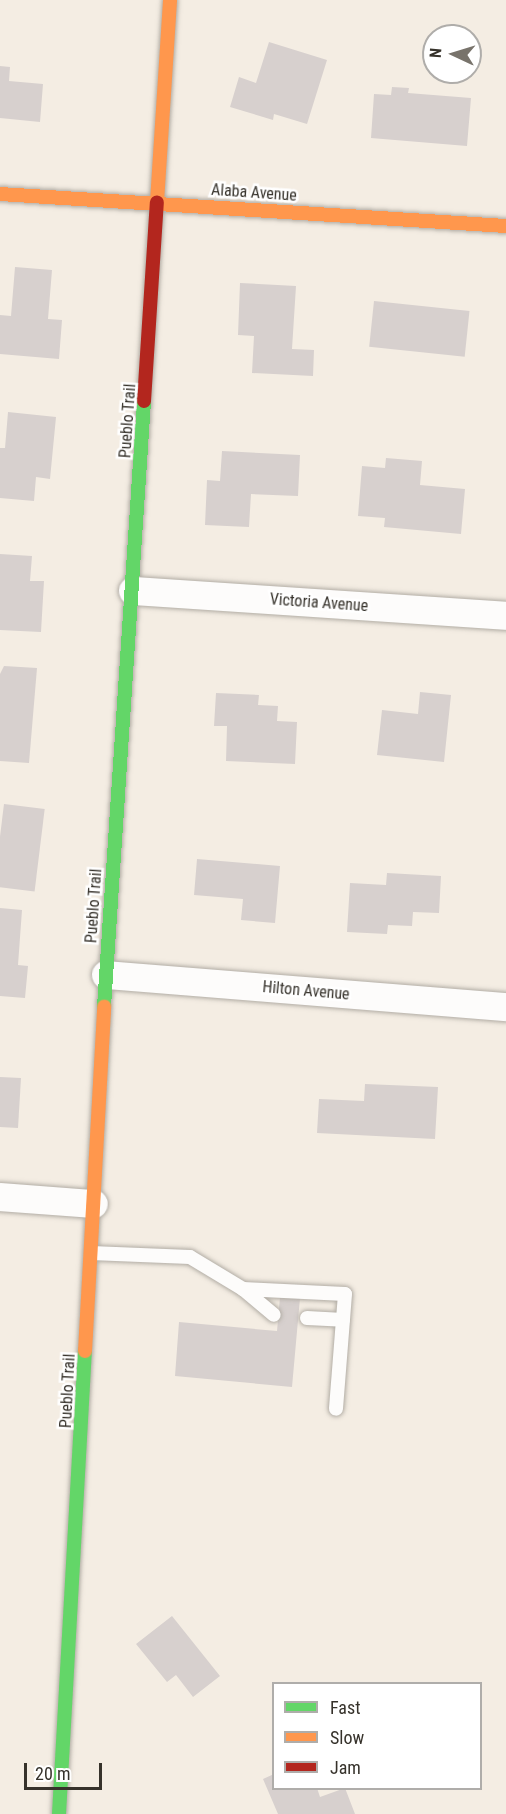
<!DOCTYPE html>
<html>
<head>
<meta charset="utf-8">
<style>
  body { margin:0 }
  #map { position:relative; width:506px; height:1814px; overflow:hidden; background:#f4ede3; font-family:"Roboto Condensed",sans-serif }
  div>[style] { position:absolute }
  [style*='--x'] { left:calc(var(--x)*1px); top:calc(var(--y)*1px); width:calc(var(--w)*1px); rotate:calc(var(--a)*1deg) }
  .building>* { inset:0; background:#d7d0ce; transform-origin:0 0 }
  .roads { filter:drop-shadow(0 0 2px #b2ada5) drop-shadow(0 0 2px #b2ada5) }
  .lane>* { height:14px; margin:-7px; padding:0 7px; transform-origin:7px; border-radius:7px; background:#fdfcfb }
  .street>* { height:28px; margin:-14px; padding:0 14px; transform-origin:14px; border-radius:14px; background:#fdfcfb }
  .fast>* { height:14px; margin:-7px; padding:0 7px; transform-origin:7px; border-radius:7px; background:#63d668 }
  .slow>* { height:14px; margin:-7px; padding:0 7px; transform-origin:7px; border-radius:7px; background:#ff974d }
  .jam>* { height:14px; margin:-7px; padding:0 7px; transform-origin:7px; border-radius:7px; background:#b3261e }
  span { translate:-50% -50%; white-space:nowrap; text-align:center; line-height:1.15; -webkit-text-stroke:5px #fff; paint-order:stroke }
  .street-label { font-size:16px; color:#36322b }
  .legend { position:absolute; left:272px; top:1682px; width:210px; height:108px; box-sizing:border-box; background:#fff; border:2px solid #afadaa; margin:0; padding:8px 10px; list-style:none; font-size:18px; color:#36322b }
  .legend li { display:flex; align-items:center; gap:12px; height:30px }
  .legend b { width:30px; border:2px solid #afadaa }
  .north { position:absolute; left:422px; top:24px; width:60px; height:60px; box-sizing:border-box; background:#fff; border:2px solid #afadaa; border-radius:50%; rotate:274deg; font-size:16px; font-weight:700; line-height:24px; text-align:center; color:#36322b }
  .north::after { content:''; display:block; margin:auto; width:21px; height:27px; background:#78736b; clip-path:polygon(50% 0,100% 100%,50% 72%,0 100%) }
  .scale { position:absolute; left:24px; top:1763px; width:78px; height:27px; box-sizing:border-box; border:3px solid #36322b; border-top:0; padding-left:8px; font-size:18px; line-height:21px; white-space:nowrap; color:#36322b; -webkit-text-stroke:4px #fff; paint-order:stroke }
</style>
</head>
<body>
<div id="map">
  <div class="building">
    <i style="clip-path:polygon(269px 42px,327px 60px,307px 124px,274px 114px,273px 120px,230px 107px,239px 77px,256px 83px)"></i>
    <i style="clip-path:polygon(0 66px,10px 67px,9px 81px,43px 84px,40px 122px,0 118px)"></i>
    <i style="clip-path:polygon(392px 87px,409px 88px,408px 93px,471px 98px,467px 146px,371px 138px,374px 94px,391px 95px)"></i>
    <i style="clip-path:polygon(15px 267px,52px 270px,48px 319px,62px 320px,59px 359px,0 354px,0 315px,11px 316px)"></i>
    <i style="clip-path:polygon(240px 283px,296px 286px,292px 349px,314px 350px,313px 376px,252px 373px,254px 336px,238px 335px)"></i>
    <i style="left:374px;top:301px;width:96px;height:46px;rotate:6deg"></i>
    <i style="clip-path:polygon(8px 412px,56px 417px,50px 479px,36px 477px,34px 501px,0 498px,0 448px,5px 448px)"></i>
    <i style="clip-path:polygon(222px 451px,300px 455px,298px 496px,251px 494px,249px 527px,205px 525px,207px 480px,220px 481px)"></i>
    <i style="clip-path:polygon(386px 458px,422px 461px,420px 485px,465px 489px,461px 534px,384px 527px,385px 518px,358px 516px,362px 466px,385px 468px)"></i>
    <i style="clip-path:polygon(0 554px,32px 556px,30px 581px,44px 581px,41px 632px,0 630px)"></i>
    <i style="clip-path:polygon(4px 666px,37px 668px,29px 763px,0 761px,0 674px)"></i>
    <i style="clip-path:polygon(420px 692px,451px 695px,444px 762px,377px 755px,382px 710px,418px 714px)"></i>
    <i style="clip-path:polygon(216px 693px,259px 695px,258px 705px,278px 706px,277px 721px,297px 722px,295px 764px,226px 761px,227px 726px,214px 726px)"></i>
    <i style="left:4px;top:804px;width:41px;height:83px;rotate:7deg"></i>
    <i style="clip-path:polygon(197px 859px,280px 866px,275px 923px,241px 920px,243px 899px,194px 895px)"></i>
    <i style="clip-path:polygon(387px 873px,441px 876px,439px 913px,413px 912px,412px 926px,388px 925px,387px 934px,347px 932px,350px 883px,386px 885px)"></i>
    <i style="clip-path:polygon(0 908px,22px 910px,18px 965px,28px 966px,25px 998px,0 996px)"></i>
    <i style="clip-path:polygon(0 1077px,21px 1078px,18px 1128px,0 1127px)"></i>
    <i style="clip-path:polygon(365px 1084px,438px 1087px,435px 1139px,317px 1133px,319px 1099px,364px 1101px)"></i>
    <i style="clip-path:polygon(280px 1297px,300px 1298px,292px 1387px,175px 1376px,179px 1322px,277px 1331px)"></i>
    <i style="clip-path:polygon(172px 1616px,220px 1676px,193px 1697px,176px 1675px,167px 1682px,136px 1644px)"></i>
    <i style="clip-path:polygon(274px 1774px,274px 1788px,317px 1788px,320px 1797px,345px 1788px,355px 1814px,278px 1814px,263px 1779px)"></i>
  </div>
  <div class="roads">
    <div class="lane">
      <i style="--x:91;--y:1253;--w:99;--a:2.3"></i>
      <i style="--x:190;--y:1257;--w:62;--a:31.1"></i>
      <i style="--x:243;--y:1289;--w:102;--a:2.8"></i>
      <i style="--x:345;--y:1294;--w:115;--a:94.5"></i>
      <i style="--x:243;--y:1289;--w:40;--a:40"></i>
      <i style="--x:307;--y:1318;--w:36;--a:3"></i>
    </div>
    <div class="street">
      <i style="--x:133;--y:591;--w:374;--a:3.8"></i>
      <i style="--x:106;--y:975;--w:401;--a:4.6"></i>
      <i style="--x:0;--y:1197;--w:94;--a:4.3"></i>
    </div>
    <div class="fast">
      <i style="--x:104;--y:1007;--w:607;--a:-86.22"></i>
      <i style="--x:59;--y:1814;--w:464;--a:-86.8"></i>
    </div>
    <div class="slow">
      <i style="--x:0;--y:194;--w:507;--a:3.62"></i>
      <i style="--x:157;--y:202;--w:202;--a:-86.3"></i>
      <i style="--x:85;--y:1351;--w:345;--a:-86.8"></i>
    </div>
    <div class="jam">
      <i style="--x:144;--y:401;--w:199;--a:-86.3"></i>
    </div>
  </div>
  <div class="street-label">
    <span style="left:254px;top:193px;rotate:4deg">Alaba Avenue</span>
    <span style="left:128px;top:421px;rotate:-86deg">Pueblo Trail</span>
    <span style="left:319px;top:603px;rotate:4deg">Victoria Avenue</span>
    <span style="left:94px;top:906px;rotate:-86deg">Pueblo Trail</span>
    <span style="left:306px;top:991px;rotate:5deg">Hilton Avenue</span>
    <span style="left:68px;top:1391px;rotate:-87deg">Pueblo Trail</span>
  </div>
  <ul class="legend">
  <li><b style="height:8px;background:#63d668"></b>Fast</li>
  <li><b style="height:8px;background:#ff974d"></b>Slow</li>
  <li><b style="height:8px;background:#b3261e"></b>Jam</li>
  </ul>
  <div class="north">N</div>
  <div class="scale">20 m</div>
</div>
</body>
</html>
